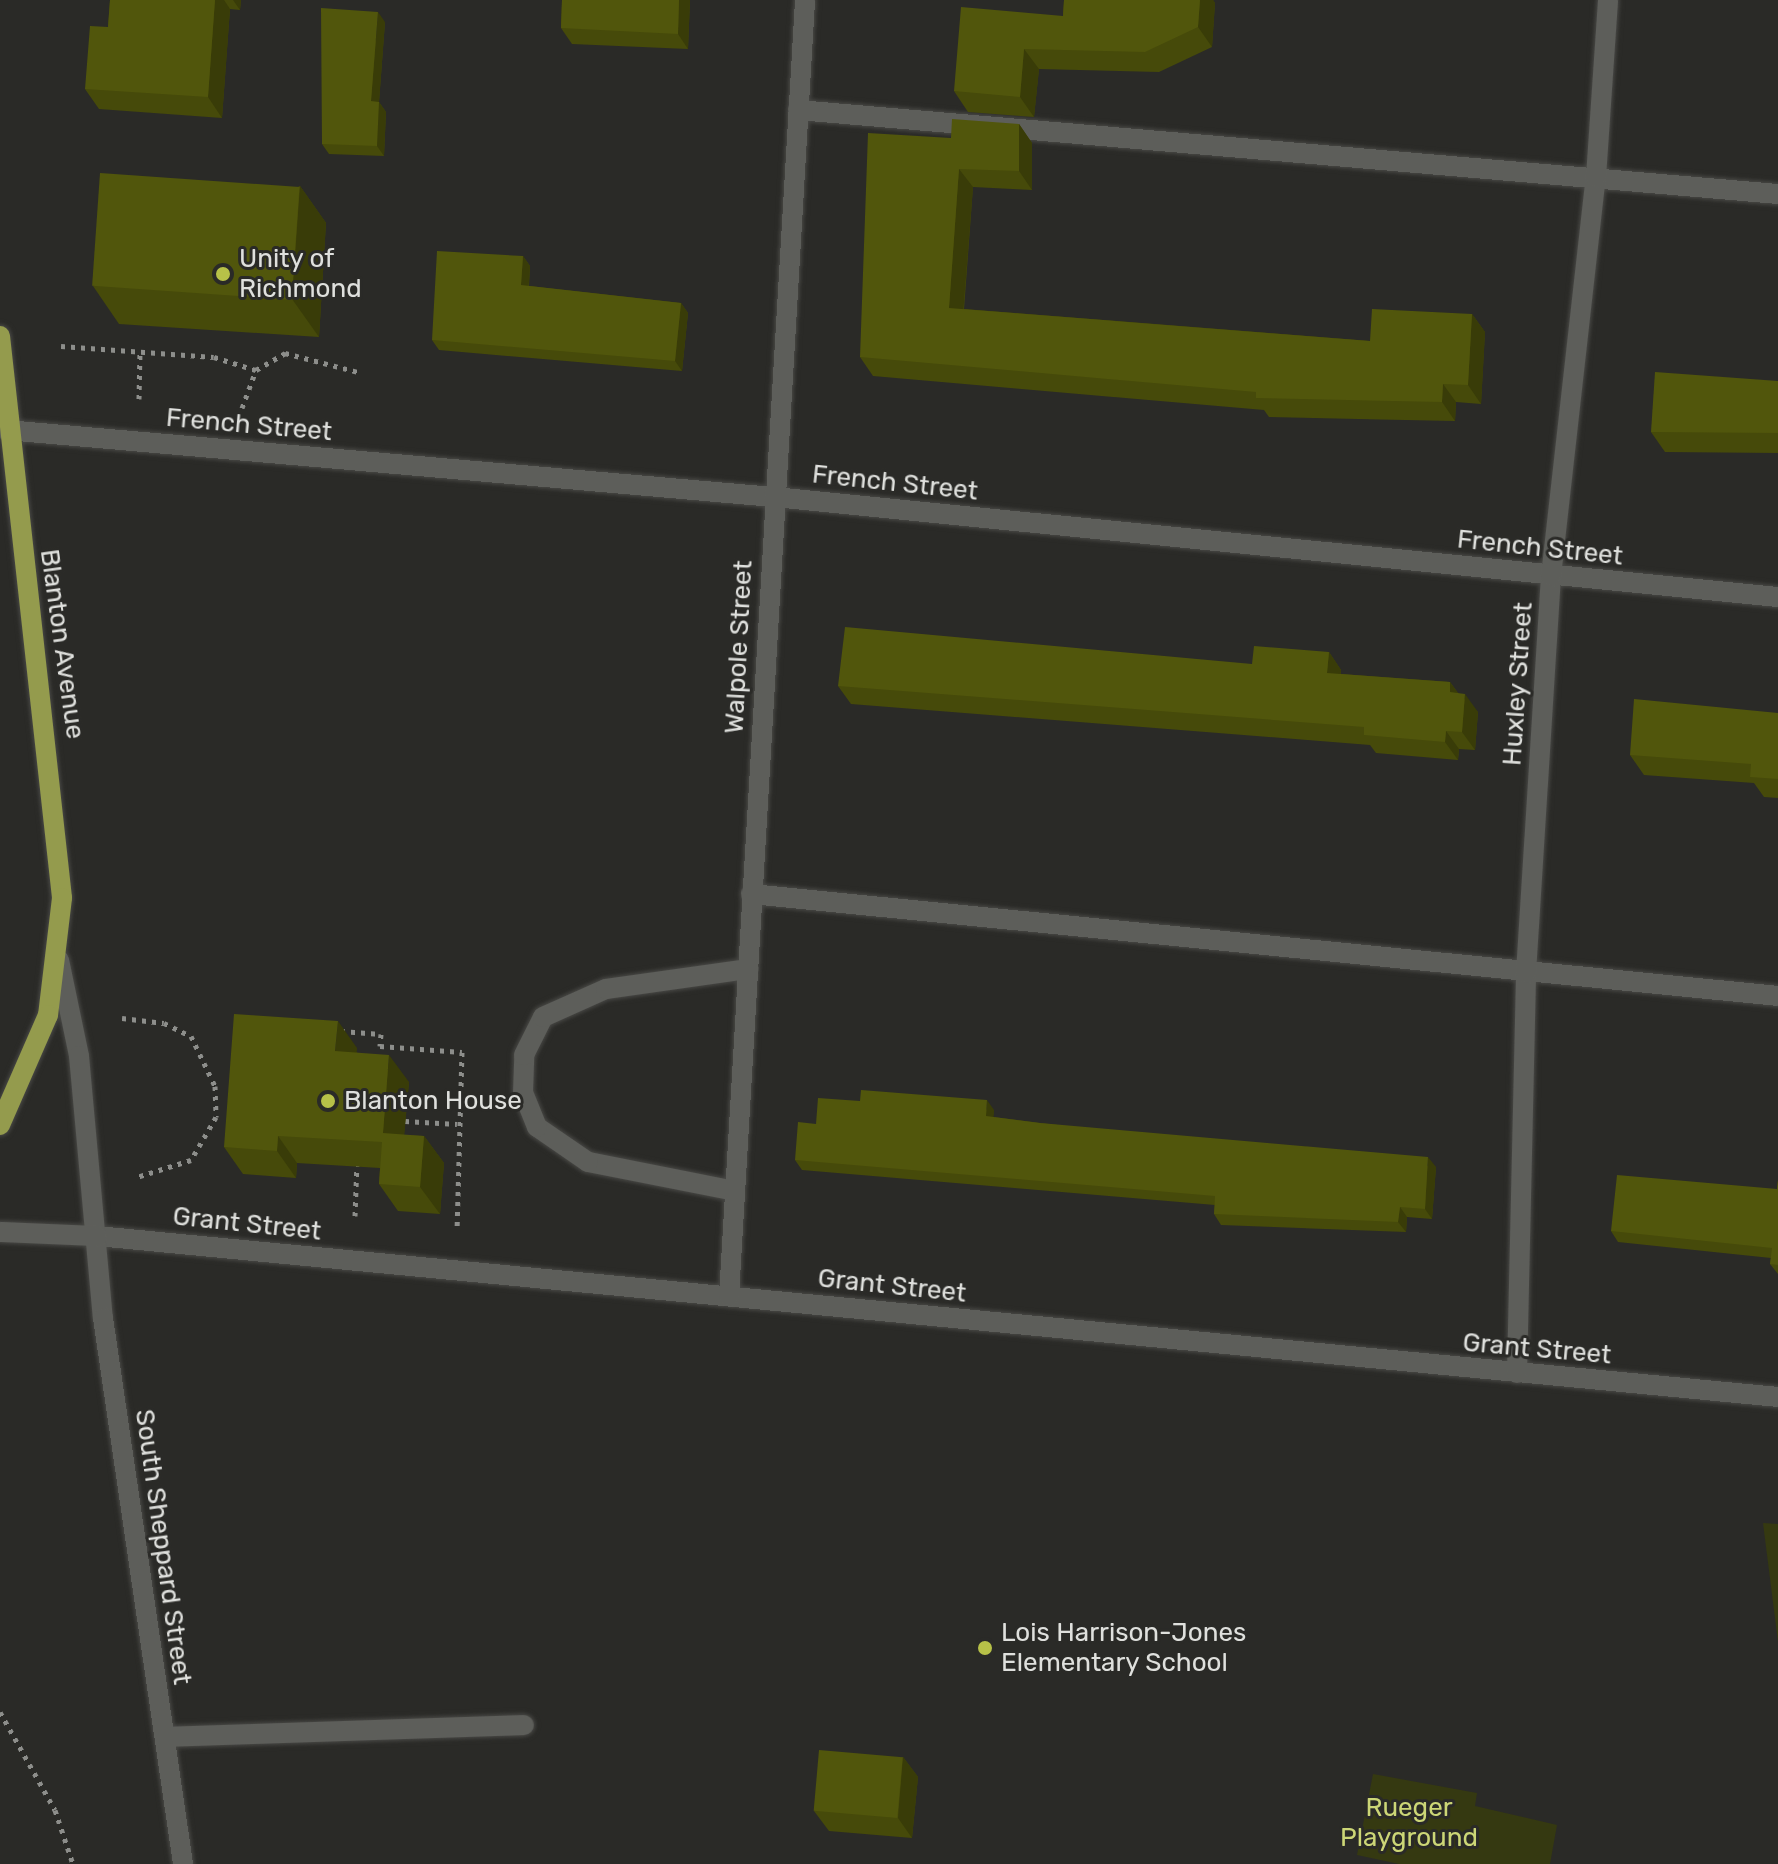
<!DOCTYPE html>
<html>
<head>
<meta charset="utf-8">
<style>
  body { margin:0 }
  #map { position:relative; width:1778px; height:1864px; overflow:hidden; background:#2a2a27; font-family:Rubik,sans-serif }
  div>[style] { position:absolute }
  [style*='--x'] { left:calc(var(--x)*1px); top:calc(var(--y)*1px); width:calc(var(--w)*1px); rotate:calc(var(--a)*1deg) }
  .green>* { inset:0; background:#353911 }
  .path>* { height:5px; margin-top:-2.5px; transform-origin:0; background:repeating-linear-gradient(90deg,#8d8e8b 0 4px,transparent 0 10px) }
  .roads { filter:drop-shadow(0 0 2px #484845) drop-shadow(0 0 2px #484845) }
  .service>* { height:20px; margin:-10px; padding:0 10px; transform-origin:10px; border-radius:10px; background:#5d5e5a }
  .minor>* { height:20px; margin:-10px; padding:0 10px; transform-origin:10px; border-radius:10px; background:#5d5e5a }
  .tertiary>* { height:20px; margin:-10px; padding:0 10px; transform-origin:10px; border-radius:10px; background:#5d5e5a }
  .primary>* { height:20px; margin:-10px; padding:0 10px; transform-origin:10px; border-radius:10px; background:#949b4d }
  .wall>* { inset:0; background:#464a0a }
  .shaded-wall>* { inset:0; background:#393c08 }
  .building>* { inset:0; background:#51560c; transform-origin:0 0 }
  .dots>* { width:22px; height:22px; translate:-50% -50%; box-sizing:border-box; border:4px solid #2a2a27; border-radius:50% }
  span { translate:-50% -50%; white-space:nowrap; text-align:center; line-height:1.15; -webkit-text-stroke:6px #2a2a27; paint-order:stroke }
  .poi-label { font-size:26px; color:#dfe0dd }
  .left { translate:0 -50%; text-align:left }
  .street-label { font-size:26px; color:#dfe0dd }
  .park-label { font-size:26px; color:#ccd676 }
</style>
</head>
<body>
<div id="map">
  <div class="green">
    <i style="clip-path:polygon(1763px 1523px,1778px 1524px,1778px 1642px)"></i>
    <i style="clip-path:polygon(1373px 1774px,1477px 1793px,1475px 1806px,1557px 1825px,1550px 1864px,1399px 1864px,1357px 1855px)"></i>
  </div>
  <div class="path">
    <i style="--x:61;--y:346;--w:153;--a:4.1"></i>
    <i style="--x:214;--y:357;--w:44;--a:17.2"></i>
    <i style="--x:139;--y:399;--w:46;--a:-88.8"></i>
    <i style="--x:242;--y:408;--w:40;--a:-69.8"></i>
    <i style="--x:256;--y:370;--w:34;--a:-30"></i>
    <i style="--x:285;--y:353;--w:75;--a:14.6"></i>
    <i style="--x:122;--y:1018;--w:42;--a:6.8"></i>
    <i style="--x:164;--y:1023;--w:30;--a:26"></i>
    <i style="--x:191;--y:1036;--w:55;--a:64.4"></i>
    <i style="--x:215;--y:1086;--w:31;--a:88"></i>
    <i style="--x:216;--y:1117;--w:50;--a:120.2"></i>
    <i style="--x:191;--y:1160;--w:57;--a:162.5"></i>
    <i style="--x:341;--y:1031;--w:40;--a:4.3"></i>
    <i style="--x:381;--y:1034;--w:12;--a:95"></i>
    <i style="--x:380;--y:1046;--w:82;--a:4.2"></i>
    <i style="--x:462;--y:1052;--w:174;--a:91.6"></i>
    <i style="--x:405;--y:1121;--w:52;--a:3.3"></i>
    <i style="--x:355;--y:1216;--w:55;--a:-87.9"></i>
    <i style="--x:0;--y:1712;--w:112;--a:60.7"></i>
    <i style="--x:55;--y:1810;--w:57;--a:71.6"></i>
  </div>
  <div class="roads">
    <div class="service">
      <i style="--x:798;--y:110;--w:984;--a:4.9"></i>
      <i style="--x:751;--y:894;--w:1032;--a:5.67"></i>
      <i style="--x:735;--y:1191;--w:150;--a:-168.8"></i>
      <i style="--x:588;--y:1162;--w:62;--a:-145.5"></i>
      <i style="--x:537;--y:1127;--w:37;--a:-112"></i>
      <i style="--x:523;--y:1093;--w:38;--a:-88"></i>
      <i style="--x:524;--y:1055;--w:42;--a:-63.4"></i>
      <i style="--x:543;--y:1017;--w:69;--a:-24"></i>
      <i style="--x:606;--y:989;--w:144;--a:-8"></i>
      <i style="--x:165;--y:1737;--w:359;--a:-1.9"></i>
    </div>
    <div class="minor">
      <i style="--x:6;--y:430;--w:771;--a:4.99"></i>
      <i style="--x:774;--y:497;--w:1009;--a:5.69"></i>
      <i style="--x:97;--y:1236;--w:1689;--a:5.47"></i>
      <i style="--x:729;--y:1296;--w:1298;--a:-86.64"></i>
      <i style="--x:1517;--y:1373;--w:400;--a:-88.7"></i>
      <i style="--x:1526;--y:973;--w:398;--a:-86.4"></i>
      <i style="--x:1551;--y:576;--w:402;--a:-83.6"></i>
      <i style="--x:1596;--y:177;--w:177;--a:-86.1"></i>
    </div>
    <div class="tertiary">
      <i style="--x:59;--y:960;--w:98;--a:78.2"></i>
      <i style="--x:79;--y:1056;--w:263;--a:84.8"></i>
      <i style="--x:103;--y:1318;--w:552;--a:81.66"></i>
      <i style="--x:0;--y:1232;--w:97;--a:2.4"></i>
    </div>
    <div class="primary">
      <i style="--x:0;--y:336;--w:565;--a:83.7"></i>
      <i style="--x:62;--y:898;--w:118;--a:96.8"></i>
      <i style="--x:48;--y:1015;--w:120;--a:113.6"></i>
    </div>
  </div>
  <div class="wall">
    <i style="clip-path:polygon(110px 0,241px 0,240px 10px,230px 9px,222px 118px,99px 109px,85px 89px,108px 27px)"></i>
    <i style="clip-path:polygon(562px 0,690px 0,688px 49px,572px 44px,561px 28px)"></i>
    <i style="clip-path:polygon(1064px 0,1213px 0,1215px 3px,1212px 47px,1159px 72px,1039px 69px,1034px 117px,968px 112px,954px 91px,1063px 16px)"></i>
    <i style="clip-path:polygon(385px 22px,379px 102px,386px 112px,384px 156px,329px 154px,322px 144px)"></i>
    <i style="clip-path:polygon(1019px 124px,1032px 143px,1032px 190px,973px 187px,964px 309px,1370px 341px,1472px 314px,1485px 332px,1481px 404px,1456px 402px,1455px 421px,1269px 417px,1264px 410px,873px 376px,860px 357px,951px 138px)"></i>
    <i style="clip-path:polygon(300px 186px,326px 223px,319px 337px,119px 324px,93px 286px)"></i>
    <i style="clip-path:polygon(523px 256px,530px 266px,529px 286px,681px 303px,688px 313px,682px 371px,439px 350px,432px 340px)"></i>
    <i style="clip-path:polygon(1778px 381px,1778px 453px,1665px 452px,1651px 432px)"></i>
    <i style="clip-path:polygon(1329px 652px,1341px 670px,1341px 674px,1450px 682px,1458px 693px,1478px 712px,1475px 750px,1459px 749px,1458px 760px,1376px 753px,1370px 745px,851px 704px,838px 686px,1252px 664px)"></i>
    <i style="clip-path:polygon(1778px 713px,1778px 798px,1764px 797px,1754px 783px,1644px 775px,1630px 755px)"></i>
    <i style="clip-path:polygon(357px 1048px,356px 1052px,409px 1082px,404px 1135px,424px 1136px,444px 1163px,440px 1214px,398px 1211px,379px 1184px,380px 1168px,297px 1163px,296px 1178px,243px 1174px,224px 1147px)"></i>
    <i style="clip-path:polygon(860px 1101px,994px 1110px,993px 1117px,1040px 1123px,1436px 1167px,1432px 1219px,1407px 1217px,1406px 1232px,1221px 1225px,1214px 1214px,1215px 1205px,802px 1170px,795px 1160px,816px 1124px)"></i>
    <i style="clip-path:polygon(1778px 1180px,1778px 1274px,1770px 1264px,1771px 1258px,1618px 1242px,1611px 1231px,1777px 1189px)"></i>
    <i style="clip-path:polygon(903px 1757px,918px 1777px,912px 1838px,829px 1831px,814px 1811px)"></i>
  </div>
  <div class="shaded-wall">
    <i style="clip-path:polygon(215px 0,224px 0,230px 9px,222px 118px,208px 97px)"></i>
    <i style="clip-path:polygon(233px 0,241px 0,240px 10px)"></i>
    <i style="clip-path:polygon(679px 0,690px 0,688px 49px,678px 34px)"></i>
    <i style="clip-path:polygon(1200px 0,1213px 0,1215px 3px,1212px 47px,1198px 27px)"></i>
    <i style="clip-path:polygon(378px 12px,385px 22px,379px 102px,386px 112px,384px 156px,377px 146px,371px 101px)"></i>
    <i style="clip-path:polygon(1024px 49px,1039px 69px,1034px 117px,1020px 97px)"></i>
    <i style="clip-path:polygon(1019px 124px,1032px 143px,1032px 190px,1019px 171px)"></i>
    <i style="clip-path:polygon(959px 169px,973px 187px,962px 327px,949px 308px)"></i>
    <i style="clip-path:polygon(300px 186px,326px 223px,319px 337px,292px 299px)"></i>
    <i style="clip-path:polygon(523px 256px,530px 266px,528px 295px,521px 285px)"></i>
    <i style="clip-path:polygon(681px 303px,688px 313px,682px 371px,675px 361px)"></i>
    <i style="clip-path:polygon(1472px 314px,1485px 332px,1481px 404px,1468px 385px)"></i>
    <i style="clip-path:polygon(1443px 384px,1456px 402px,1455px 421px,1442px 402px)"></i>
    <i style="clip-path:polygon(1329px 652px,1341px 670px,1340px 691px,1327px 673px)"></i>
    <i style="clip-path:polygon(1450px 682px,1463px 700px,1450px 692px)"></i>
    <i style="clip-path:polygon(1465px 694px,1478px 712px,1475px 750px,1462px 732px)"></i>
    <i style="clip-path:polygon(1446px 731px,1459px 749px,1458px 760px,1445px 742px)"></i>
    <i style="clip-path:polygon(338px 1021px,357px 1048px,354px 1078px,335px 1051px)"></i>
    <i style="clip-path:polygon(389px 1055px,409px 1082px,402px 1160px,383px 1133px)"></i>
    <i style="clip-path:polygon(987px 1100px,994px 1110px,993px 1126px,986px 1116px)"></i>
    <i style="clip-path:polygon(278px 1136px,297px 1163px,296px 1178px,277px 1151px)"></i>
    <i style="clip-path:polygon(424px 1136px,444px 1163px,440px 1214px,420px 1187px)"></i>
    <i style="clip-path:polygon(1428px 1157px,1436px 1167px,1432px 1219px,1425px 1209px)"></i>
    <i style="clip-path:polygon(1400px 1207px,1407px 1217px,1406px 1232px,1398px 1222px)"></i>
    <i style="clip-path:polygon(903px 1757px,918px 1777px,912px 1838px,898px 1818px)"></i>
  </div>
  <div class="building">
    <i style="clip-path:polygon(110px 0,215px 0,208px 97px,85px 89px,90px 26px,108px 27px)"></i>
    <i style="clip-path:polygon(562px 0,679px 0,678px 34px,561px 28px)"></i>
    <i style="clip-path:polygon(1064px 0,1200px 0,1198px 27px,1145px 52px,1024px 49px,1020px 97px,954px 91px,961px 7px,1063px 16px)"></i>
    <i style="clip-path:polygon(321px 8px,378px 12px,371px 101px,379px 102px,377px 146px,322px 144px)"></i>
    <i style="clip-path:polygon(952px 119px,1019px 124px,1019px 171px,959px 169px,949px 308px,1370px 341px,1372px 309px,1472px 314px,1468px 385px,1443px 384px,1442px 402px,1256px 398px,1256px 392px,860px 357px,868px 133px,951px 138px)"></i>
    <i style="left:100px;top:173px;width:200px;height:113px;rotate:4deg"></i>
    <i style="clip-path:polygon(437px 251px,523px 256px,521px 285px,681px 303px,675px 361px,432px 340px)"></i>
    <i style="clip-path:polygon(1655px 372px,1778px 381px,1778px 433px,1651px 432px)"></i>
    <i style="clip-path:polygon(845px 627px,1252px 664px,1254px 646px,1329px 652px,1327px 673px,1450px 682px,1450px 692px,1465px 694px,1462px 732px,1446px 731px,1445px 742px,1364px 735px,1364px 727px,838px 686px)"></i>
    <i style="clip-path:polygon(1634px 699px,1778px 713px,1778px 779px,1750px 777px,1751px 764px,1630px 755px)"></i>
    <i style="clip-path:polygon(234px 1014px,338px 1021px,335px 1051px,389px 1055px,383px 1133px,424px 1136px,420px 1187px,379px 1184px,382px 1142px,278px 1136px,277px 1151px,224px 1147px)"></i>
    <i style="clip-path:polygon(861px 1090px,987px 1100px,986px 1116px,1040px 1123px,1428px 1157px,1425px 1209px,1400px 1207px,1398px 1222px,1214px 1214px,1215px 1196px,795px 1160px,798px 1122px,816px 1124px,818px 1098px,860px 1101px)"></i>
    <i style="clip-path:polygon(1617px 1175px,1777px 1189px,1778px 1180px,1778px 1265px,1770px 1264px,1772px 1248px,1611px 1231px)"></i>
    <i style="left:819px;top:1750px;width:84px;height:61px;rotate:5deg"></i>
  </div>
  <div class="dots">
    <i style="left:223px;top:274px;background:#b7c148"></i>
    <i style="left:328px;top:1101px;background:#b7c148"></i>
    <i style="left:985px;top:1648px;background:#b7c148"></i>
  </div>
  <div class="poi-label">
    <span class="left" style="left:239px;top:274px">Unity of<br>Richmond</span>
    <span class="left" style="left:344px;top:1101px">Blanton House</span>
    <span class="left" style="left:1001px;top:1648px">Lois Harrison-Jones<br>Elementary School</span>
  </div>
  <div class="street-label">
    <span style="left:249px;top:425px;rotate:5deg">French Street</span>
    <span style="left:895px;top:483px;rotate:6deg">French Street</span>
    <span style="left:1540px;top:548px;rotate:6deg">French Street</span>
    <span style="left:62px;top:644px;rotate:82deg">Blanton Avenue</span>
    <span style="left:739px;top:647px;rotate:-87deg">Walpole Street</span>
    <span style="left:1518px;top:684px;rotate:-86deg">Huxley Street</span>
    <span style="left:247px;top:1224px;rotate:6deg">Grant Street</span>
    <span style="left:892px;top:1286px;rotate:6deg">Grant Street</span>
    <span style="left:1537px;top:1349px;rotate:5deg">Grant Street</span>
    <span style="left:163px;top:1547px;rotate:82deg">South Sheppard Street</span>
  </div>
  <div class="park-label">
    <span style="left:1409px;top:1823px">Rueger<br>Playground</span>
  </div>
</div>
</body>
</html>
